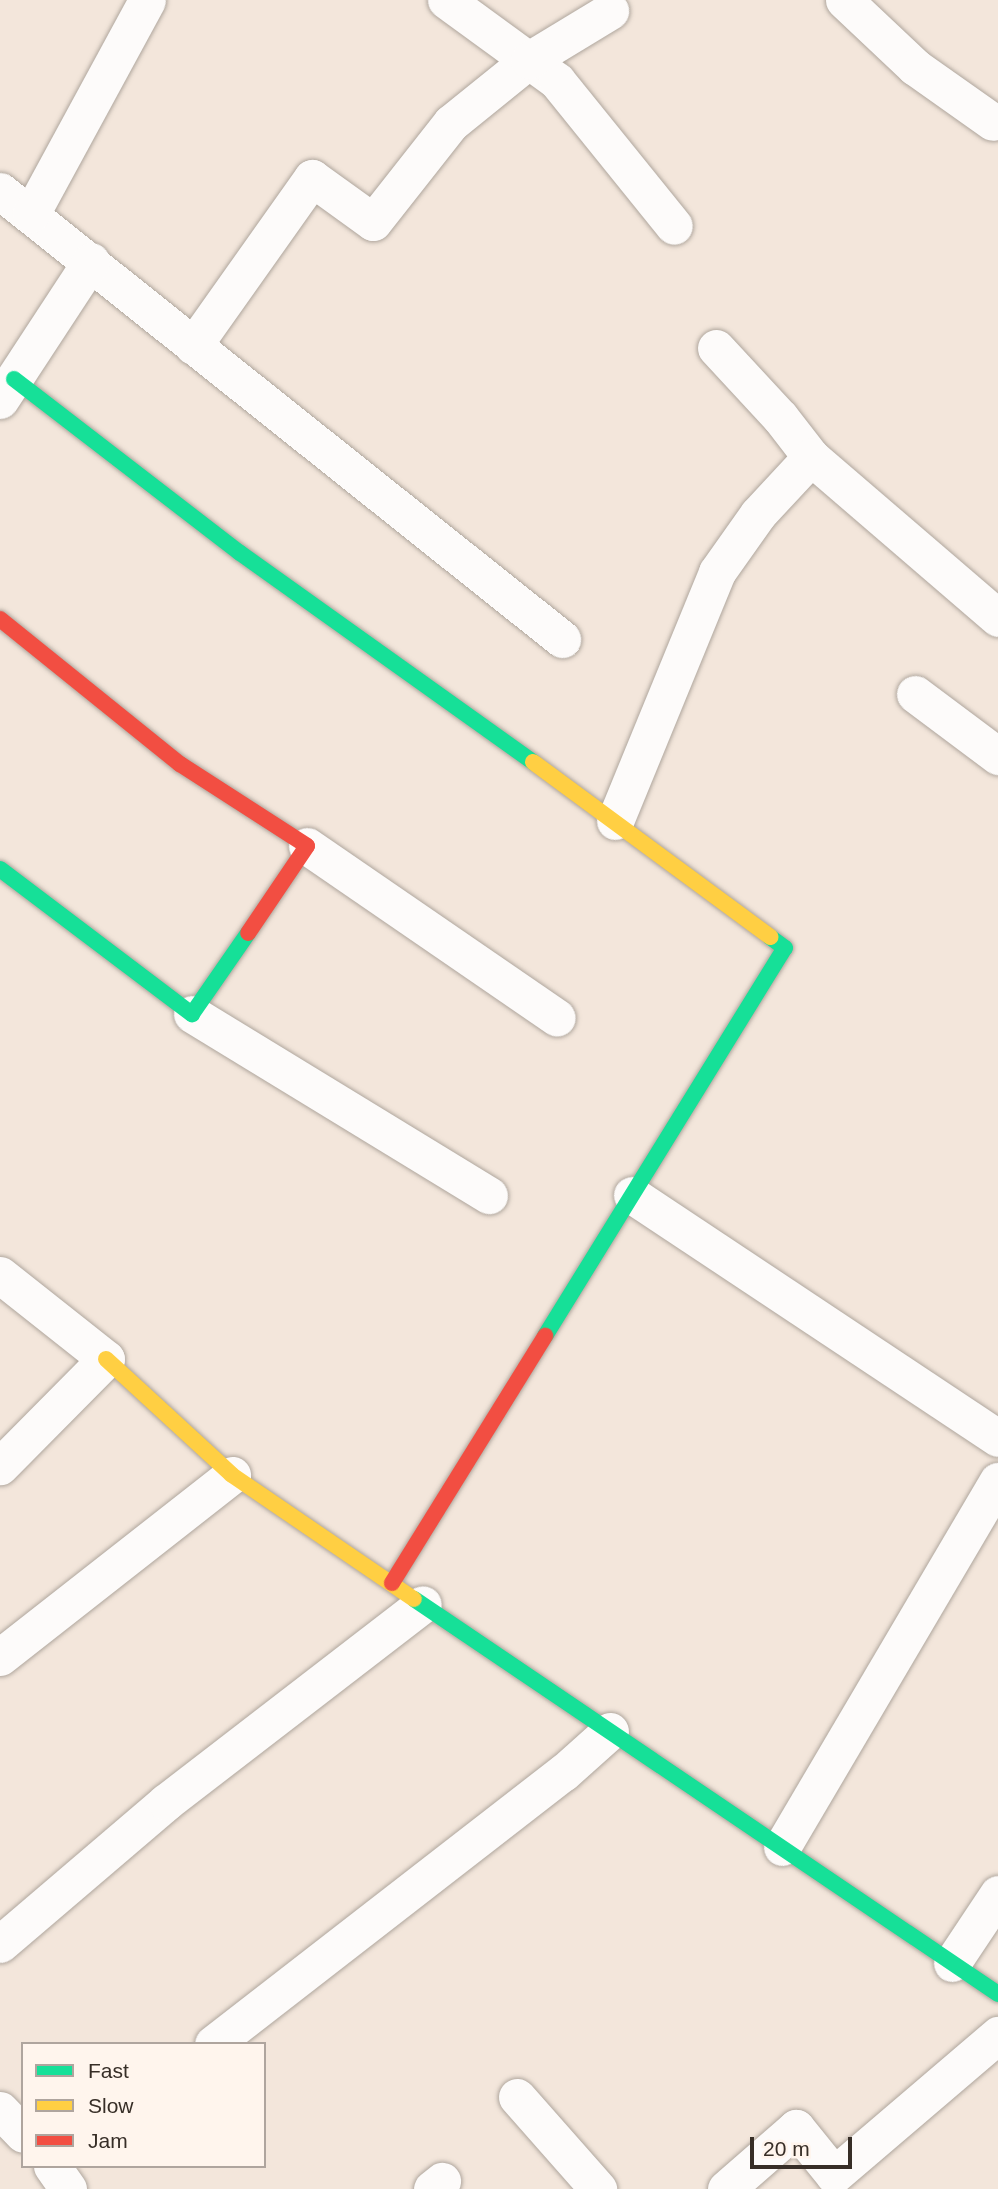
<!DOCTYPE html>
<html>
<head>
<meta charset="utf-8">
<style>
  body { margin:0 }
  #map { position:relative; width:998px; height:2189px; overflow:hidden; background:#f3e6db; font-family:Arial,sans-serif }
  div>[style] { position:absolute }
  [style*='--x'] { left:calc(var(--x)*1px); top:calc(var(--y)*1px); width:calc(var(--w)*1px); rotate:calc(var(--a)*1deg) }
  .roads { filter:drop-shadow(0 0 2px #afa69d) drop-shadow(0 0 2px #afa69d) }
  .street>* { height:37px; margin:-18.5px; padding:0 18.5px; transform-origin:18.5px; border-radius:18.5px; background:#fdfbfa }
  .fast>* { height:16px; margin:-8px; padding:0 8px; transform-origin:8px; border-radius:8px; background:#16e098 }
  .slow>* { height:16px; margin:-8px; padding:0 8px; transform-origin:8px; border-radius:8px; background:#ffcf43 }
  .jam>* { height:16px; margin:-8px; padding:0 8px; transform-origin:8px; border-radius:8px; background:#f24e42 }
  span { translate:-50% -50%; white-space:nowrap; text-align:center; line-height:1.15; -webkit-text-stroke:6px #fff5ed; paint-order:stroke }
  .legend { position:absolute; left:21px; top:2042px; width:245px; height:126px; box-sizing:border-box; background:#fff5ed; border:2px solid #afa59e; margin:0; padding:9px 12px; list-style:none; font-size:21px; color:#372e27 }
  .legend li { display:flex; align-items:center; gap:14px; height:35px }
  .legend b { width:35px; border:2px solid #afa59e }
  .scale { position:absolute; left:750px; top:2137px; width:102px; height:32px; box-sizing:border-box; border:4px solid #372e27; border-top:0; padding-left:9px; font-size:21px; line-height:24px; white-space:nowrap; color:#372e27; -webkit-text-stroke:5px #fff5ed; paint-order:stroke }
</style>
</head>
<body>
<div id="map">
  <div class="roads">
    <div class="street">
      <i style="--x:446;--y:0;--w:137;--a:36.1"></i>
      <i style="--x:557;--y:81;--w:186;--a:51.1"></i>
      <i style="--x:844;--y:0;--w:98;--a:43.3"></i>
      <i style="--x:915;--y:67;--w:95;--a:35.2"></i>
      <i style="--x:0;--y:191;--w:719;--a:38.56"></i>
      <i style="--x:31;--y:214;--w:243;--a:-61.5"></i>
      <i style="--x:193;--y:346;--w:206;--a:-54.7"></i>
      <i style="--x:312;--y:178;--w:75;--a:35.8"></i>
      <i style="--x:373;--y:222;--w:126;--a:-51.8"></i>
      <i style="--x:451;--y:123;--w:100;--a:-38.9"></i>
      <i style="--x:529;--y:60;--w:95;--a:-31.2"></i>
      <i style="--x:716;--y:348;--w:94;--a:47.2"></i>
      <i style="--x:780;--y:417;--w:51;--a:52.2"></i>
      <i style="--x:811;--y:457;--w:247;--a:40.7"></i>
      <i style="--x:0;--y:400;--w:166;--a:-56.8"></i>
      <i style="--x:915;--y:694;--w:104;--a:36.8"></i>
      <i style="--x:615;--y:821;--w:269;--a:-67.7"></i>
      <i style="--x:717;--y:572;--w:71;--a:-54.7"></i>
      <i style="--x:758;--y:514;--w:78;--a:-47.1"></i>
      <i style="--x:307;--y:846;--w:303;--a:34.5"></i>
      <i style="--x:192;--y:1014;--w:348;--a:31.4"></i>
      <i style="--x:632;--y:1195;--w:439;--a:33.6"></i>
      <i style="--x:0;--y:1275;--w:135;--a:38.4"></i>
      <i style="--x:106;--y:1359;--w:151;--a:134.7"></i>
      <i style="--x:0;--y:1657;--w:295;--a:-38.1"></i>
      <i style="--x:782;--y:1847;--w:425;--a:-59.5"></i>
      <i style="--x:0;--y:1944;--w:218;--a:-40.5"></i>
      <i style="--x:166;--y:1802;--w:324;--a:-37.6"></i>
      <i style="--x:952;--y:1963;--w:83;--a:-56.3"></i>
      <i style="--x:213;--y:2044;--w:443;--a:-37.8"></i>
      <i style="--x:563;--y:1773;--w:63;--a:-41.8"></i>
      <i style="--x:517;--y:2097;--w:123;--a:48.6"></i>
      <i style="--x:0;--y:2110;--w:33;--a:46"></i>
      <i style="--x:52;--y:2166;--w:28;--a:55"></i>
      <i style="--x:432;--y:2189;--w:13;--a:-39"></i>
      <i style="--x:726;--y:2189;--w:93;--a:-41.1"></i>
      <i style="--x:796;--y:2128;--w:60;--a:51"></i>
      <i style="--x:834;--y:2175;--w:216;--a:-40.5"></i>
    </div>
    <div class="fast">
      <i style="--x:14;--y:379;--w:285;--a:37.6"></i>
      <i style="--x:240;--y:553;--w:360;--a:35.5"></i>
      <i style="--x:0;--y:869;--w:241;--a:37.1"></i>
      <i style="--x:192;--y:1014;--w:98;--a:-55.3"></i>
      <i style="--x:545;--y:1336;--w:456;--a:-58.3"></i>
      <i style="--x:785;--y:948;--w:19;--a:-144"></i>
      <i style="--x:414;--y:1599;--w:705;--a:34.07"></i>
    </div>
    <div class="slow">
      <i style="--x:533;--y:762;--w:295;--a:36.4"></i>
      <i style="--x:106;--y:1359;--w:171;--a:42.6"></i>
      <i style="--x:232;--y:1475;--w:220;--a:34.3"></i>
    </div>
    <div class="jam">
      <i style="--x:0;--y:619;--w:231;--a:38.9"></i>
      <i style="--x:180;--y:764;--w:151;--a:32.8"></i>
      <i style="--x:307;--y:846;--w:105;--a:124.1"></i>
      <i style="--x:392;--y:1583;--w:291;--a:-58.2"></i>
    </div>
  </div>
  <ul class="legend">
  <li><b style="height:9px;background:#16e098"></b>Fast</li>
  <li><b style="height:9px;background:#ffcf43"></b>Slow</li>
  <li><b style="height:9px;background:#f24e42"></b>Jam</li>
  </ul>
  <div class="scale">20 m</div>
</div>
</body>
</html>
